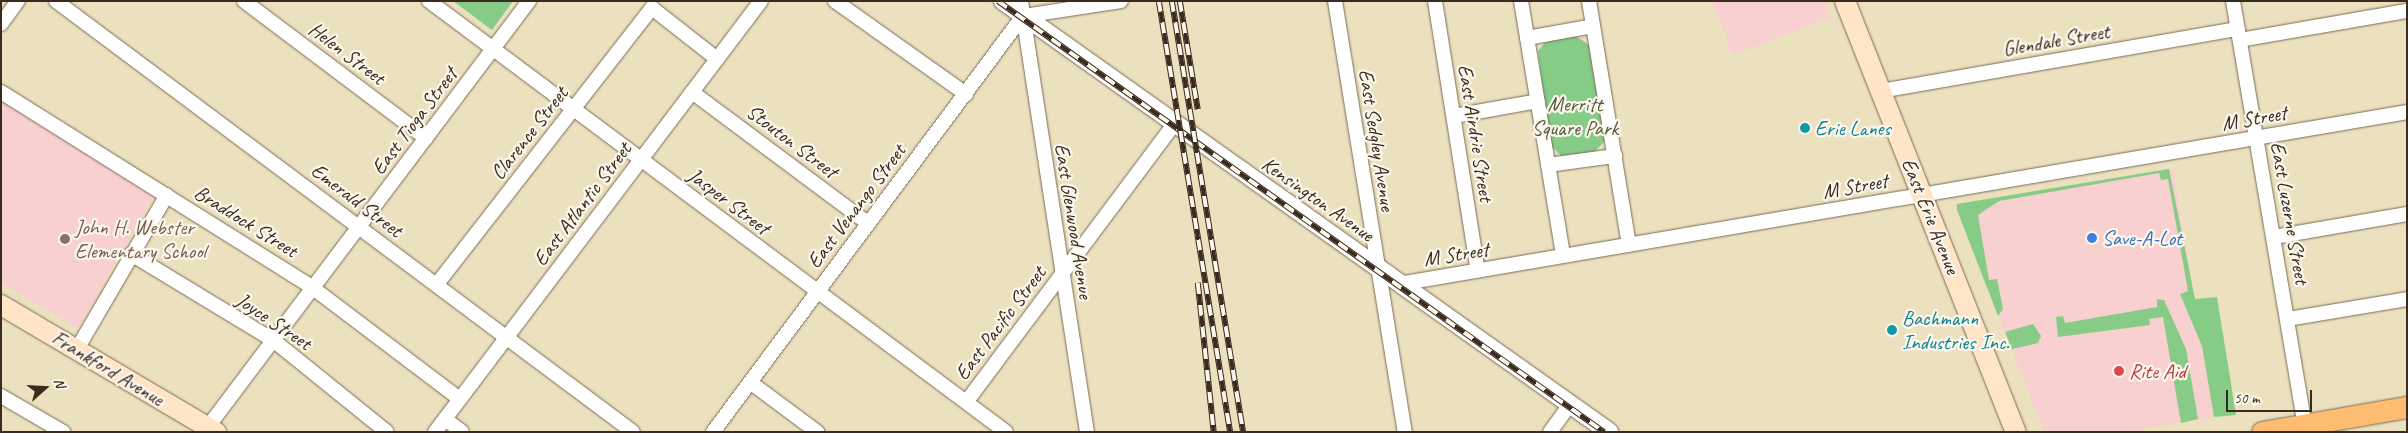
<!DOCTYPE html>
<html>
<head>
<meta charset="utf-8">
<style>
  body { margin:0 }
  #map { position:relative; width:2408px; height:433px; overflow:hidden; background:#ece1be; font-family:Caveat,sans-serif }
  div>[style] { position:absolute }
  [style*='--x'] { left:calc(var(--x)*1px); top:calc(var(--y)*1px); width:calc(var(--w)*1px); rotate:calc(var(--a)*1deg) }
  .built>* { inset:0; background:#f7d0cf }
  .green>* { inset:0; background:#86cc87 }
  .roads { filter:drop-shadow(0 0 1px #796a56) drop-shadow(0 0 1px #796a56) }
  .minor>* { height:14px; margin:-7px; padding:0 7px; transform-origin:7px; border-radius:7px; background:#fff }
  .tertiary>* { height:18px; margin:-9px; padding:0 9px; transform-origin:9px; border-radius:9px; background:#fff }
  .secondary>* { height:20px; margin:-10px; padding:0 10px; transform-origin:10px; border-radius:10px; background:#ffe4c6 }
  .primary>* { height:21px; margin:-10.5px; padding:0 10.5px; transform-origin:10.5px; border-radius:10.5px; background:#febc70 }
  .rail>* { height:5.5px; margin-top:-2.75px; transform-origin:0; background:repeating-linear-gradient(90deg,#fbf7ec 0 11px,#3b2a1e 0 22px); box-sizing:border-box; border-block:1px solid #3b2a1e }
  .dots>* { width:14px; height:14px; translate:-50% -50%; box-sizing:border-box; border:2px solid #fbf7ec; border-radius:50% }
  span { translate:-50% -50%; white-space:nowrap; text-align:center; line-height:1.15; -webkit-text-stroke:4.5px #fbf7ec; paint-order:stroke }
  .street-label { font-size:21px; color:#3b2a1e }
  .park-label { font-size:21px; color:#525b3e }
  .culture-label { font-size:21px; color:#0d838f }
  .left { translate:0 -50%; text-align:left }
  .education-label { font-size:21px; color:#785e54 }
  .shop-label { font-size:21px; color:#366cbe }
  .health-label { font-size:21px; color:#be3a42 }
  .frame { position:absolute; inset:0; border:2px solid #3b2a1e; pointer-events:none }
  .north { position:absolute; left:20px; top:363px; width:50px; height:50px; -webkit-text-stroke:4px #fbf7ec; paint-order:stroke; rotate:71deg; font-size:14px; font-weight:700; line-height:20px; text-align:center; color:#3b2a1e }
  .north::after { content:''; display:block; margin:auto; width:18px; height:22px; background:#3b2a1e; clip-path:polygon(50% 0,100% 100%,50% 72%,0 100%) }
  .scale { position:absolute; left:2226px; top:390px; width:86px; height:22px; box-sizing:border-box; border:2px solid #3b2a1e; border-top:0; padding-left:6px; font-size:15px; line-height:18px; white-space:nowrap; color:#3b2a1e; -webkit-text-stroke:4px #fbf7ec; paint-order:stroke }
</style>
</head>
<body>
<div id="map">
  <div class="built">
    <i style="clip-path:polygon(1712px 1px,1825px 1px,1831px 17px,1733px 55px)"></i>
    <i style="clip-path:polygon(1px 98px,154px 196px,78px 328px,1px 283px)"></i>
    <i style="clip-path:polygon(2173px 168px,2214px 417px,2127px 432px,2044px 432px,1955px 205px)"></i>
  </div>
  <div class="green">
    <i style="clip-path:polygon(453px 1px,513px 1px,492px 30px)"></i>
    <i style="clip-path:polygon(1576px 36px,1593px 48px,1606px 140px,1592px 154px,1561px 156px,1550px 144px,1538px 51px,1548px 39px)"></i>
    <i style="clip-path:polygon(2169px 169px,2195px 299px,2217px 297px,2236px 415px,2214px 417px,2202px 346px,2180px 294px,2188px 291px,2168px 179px,2161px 180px,2159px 173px,1999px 201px,1978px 215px,1989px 280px,1997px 279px,2003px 309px,1998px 316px,1957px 210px,1957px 204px)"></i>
    <i style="clip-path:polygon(2157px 299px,2164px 300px,2186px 349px,2198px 419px,2181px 423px,2163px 317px,2149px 319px,2150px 325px,2058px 337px,2056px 317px,2063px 316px,2065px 323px,2157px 307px)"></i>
    <i style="clip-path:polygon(2033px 324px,2041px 336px,2038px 343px,2012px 349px,2005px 332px)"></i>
  </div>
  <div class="roads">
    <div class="minor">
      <i style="--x:56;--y:1;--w:720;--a:36.76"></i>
      <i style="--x:244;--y:1;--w:228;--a:37"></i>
      <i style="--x:429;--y:1;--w:720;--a:36.76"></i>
      <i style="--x:835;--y:1;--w:161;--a:35.4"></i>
      <i style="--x:1021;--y:1;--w:436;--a:81.3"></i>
      <i style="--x:1335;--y:1;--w:437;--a:80.8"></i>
      <i style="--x:1435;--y:1;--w:273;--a:81"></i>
      <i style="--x:1521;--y:1;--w:258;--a:80.6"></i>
      <i style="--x:1589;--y:1;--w:247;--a:80.7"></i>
      <i style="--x:2233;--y:1;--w:437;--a:80.4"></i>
      <i style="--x:1023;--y:16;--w:99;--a:-8.7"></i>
      <i style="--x:1;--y:24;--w:29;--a:-54"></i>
      <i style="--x:1527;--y:38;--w:67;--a:-10.3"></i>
      <i style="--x:2240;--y:40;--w:169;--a:-9.9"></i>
      <i style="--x:1881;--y:91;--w:362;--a:-9.9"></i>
      <i style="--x:1;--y:92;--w:368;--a:32.1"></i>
      <i style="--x:313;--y:288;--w:184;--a:37.1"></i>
      <i style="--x:692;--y:92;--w:219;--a:36.7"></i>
      <i style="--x:1454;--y:116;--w:85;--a:-10.1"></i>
      <i style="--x:1548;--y:165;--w:68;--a:-7.7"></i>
      <i style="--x:2274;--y:237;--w:135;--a:-9.8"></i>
      <i style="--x:131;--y:254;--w:166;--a:31.2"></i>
      <i style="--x:273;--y:340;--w:146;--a:38.9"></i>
      <i style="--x:437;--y:284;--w:350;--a:-52.1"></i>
      <i style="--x:652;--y:8;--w:83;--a:38.1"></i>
      <i style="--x:1399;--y:284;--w:1023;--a:-9.68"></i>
      <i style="--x:2288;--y:319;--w:121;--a:-9.5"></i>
      <i style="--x:77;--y:349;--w:178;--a:-59.7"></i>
      <i style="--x:750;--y:382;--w:84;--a:36.7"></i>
      <i style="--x:1;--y:396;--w:72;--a:30.1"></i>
      <i style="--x:967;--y:401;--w:346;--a:-53.2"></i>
      <i style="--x:445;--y:419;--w:21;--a:37"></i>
      <i style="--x:204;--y:432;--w:540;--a:-52.98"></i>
      <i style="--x:435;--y:432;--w:540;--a:-52.9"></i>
      <i style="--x:713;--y:432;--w:519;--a:-53.31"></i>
      <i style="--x:1550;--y:432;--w:34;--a:-54"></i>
    </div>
    <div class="tertiary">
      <i style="--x:1003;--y:1;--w:744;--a:35.42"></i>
    </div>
    <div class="secondary">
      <i style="--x:1845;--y:1;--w:464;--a:68.4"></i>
      <i style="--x:1;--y:305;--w:250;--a:30.6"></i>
    </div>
    <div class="primary">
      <i style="--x:2262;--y:432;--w:147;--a:-9.8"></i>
    </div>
  </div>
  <div class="rail">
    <i style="--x:998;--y:1;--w:744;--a:35.42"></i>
    <i style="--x:1159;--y:1;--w:437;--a:80.6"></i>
    <i style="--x:1172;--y:1;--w:437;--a:80.6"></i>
    <i style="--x:1180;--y:1;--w:110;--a:80.6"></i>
    <i style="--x:1198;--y:283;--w:150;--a:83.9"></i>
  </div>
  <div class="dots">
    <i style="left:1805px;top:128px;background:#0f9aa8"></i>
    <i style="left:2092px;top:238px;background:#3f7fe0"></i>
    <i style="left:65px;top:239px;background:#8d6e63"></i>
    <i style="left:1892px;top:330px;background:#0f9aa8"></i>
    <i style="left:2119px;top:371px;background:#e0444e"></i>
  </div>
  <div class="street-label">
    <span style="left:2056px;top:40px;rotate:-10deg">Glendale Street</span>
    <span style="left:347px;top:53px;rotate:37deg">Helen Street</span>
    <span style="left:2254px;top:118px;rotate:-10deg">M Street</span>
    <span style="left:414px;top:121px;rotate:-53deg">East Tioga Street</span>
    <span style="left:529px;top:133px;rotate:-52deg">Clarence Street</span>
    <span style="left:1476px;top:133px;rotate:81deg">East Airdrie Street</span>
    <span style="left:1377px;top:140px;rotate:81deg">East Sedgley Avenue</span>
    <span style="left:792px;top:141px;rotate:37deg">Stouton Street</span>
    <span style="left:1855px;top:186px;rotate:-10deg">M Street</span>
    <span style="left:1318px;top:199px;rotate:35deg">Kensington Avenue</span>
    <span style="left:357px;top:200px;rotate:37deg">Emerald Street</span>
    <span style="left:729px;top:201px;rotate:37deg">Jasper Street</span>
    <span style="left:582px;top:204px;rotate:-53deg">East Atlantic Street</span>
    <span style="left:856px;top:206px;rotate:-53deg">East Venango Street</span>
    <span style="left:2290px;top:213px;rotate:80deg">East Luzerne Street</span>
    <span style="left:1931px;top:216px;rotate:68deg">East Erie Avenue</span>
    <span style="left:246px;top:221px;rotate:32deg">Braddock Street</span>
    <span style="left:1074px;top:221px;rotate:81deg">East Glenwood Avenue</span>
    <span style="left:1456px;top:254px;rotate:-9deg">M Street</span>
    <span style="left:274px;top:321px;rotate:34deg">Joyce Street</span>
    <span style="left:1000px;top:323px;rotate:-53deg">East Pacific Street</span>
    <span style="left:108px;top:368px;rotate:31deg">Frankford Avenue</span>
  </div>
  <div class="park-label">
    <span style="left:1575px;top:116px">Merritt<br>Square Park</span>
  </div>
  <div class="culture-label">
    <span class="left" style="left:1815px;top:128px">Erie Lanes</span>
    <span class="left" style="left:1902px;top:330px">Bachmann<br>Industries Inc.</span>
  </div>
  <div class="education-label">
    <span class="left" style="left:75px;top:239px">John H. Webster<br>Elementary School</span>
  </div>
  <div class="shop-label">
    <span class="left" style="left:2102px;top:238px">Save-A-Lot</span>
  </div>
  <div class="health-label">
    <span class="left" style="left:2129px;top:371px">Rite Aid</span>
  </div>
  <div class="frame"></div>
  <div class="north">N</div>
  <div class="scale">50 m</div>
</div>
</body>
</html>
